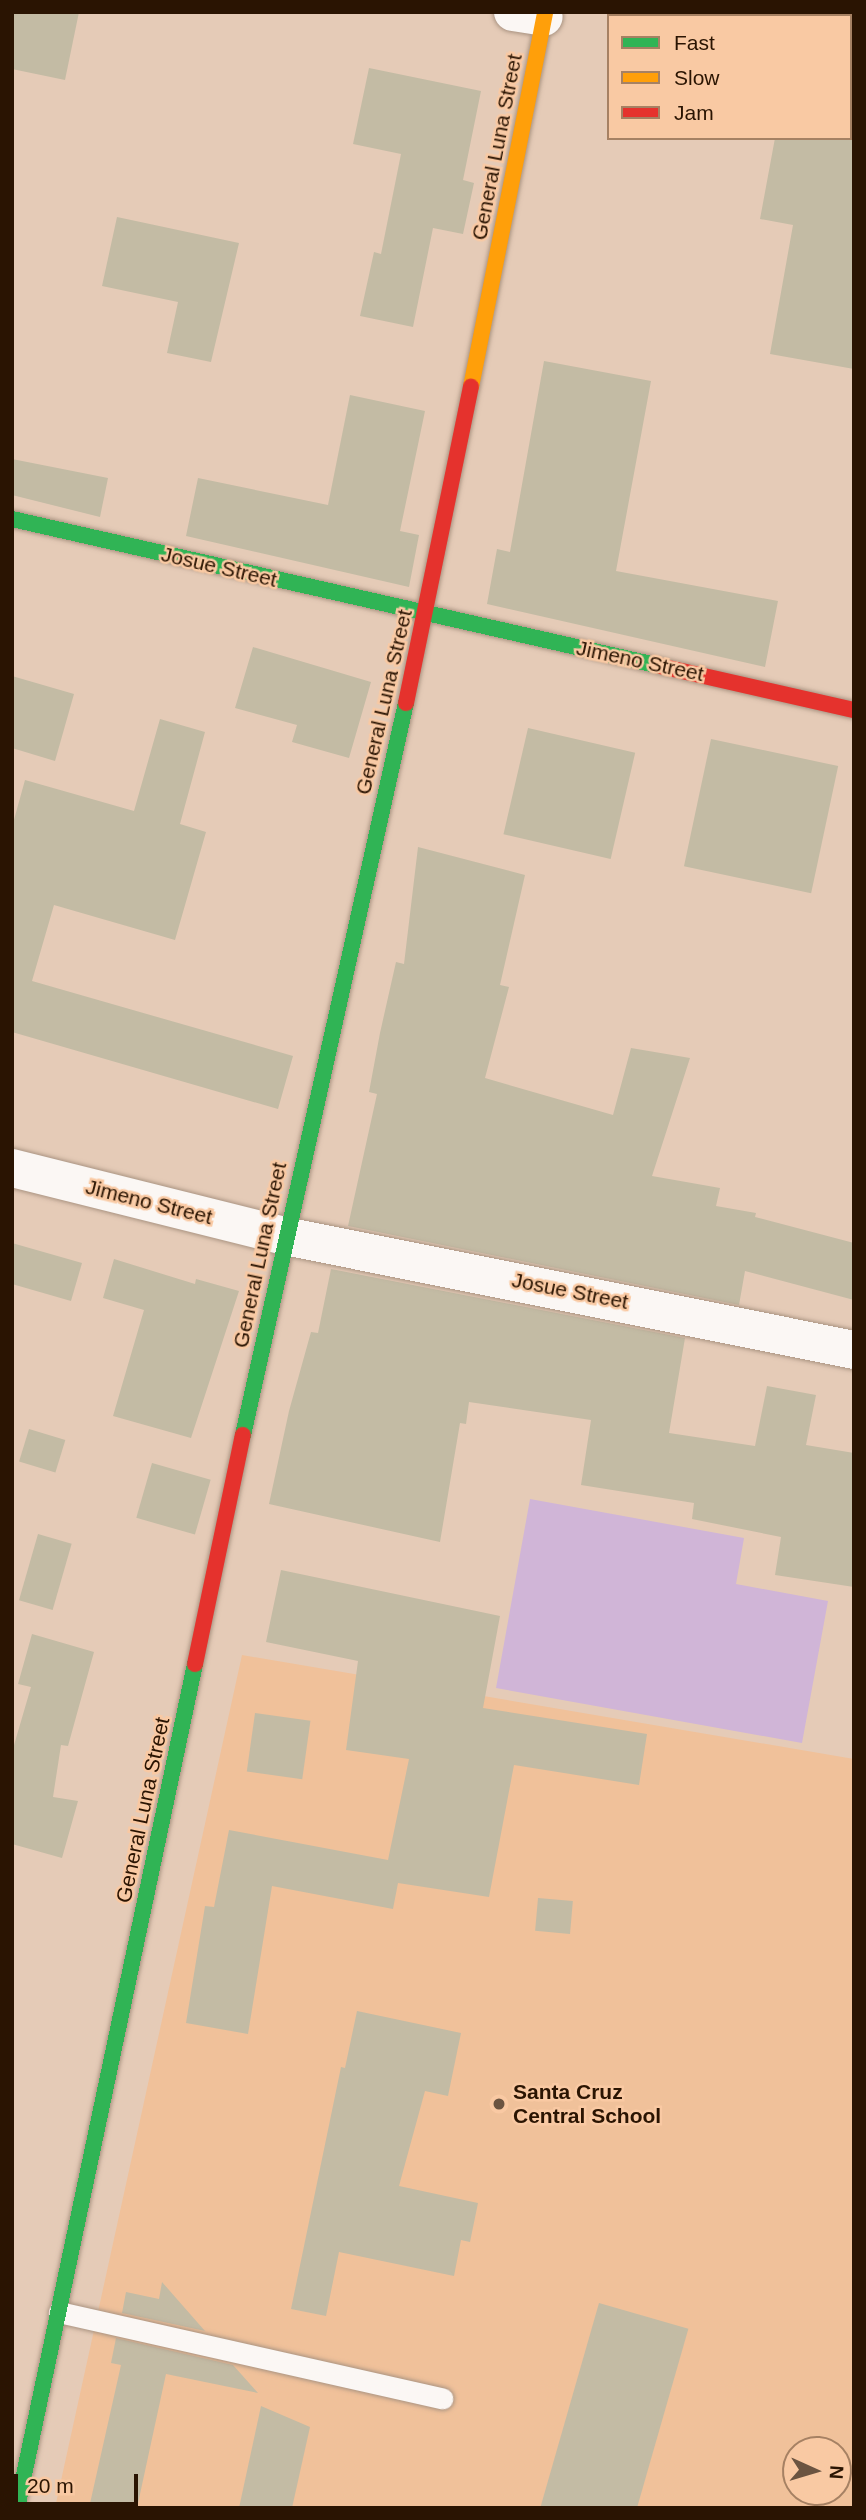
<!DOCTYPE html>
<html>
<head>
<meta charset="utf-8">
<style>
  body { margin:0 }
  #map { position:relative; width:866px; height:2520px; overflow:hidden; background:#e5cbb7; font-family:Helvetica,sans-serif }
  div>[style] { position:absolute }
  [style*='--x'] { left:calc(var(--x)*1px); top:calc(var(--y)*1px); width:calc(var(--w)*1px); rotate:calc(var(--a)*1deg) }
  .built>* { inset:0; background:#f0c19a }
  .green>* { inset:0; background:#d0b5d7 }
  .building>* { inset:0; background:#c3bba4; transform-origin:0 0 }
  .roads { filter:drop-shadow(0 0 2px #aa9482) drop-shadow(0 0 2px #aa9482) }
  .lane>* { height:21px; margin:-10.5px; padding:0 10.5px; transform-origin:10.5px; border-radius:10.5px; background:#fbf7f4 }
  .street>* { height:38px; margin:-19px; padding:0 19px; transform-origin:19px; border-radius:19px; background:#fbf7f4 }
  .fast>* { height:16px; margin:-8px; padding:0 8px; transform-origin:8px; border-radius:8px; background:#30b455 }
  .slow>* { height:16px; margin:-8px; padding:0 8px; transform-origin:8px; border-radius:8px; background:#ff9f0a }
  .jam>* { height:16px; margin:-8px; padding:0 8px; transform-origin:8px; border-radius:8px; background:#e5322d }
  .dots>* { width:19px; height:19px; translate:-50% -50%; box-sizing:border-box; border:4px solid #f9c9a3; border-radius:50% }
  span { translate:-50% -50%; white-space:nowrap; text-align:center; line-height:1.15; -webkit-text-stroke:5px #f9c9a3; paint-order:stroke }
  .street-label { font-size:21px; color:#2a1402 }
  .poi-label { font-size:21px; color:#2a1402; font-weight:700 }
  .left { translate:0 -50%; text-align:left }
  .frame { position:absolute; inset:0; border:14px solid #2a1402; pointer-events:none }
  .legend { position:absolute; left:607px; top:14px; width:245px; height:126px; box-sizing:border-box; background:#f9c9a3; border:2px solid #a68163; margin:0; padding:9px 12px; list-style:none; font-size:21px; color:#2a1402 }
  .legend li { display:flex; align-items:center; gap:14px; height:35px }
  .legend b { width:35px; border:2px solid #a68163 }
  .north { position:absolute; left:782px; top:2436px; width:70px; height:70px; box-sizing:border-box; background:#f9c9a3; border:2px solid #a68163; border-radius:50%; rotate:94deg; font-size:19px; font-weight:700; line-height:28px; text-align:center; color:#2a1402 }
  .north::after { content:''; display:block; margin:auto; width:24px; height:32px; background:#6b5441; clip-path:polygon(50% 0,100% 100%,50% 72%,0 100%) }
  .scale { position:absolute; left:14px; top:2474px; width:124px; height:32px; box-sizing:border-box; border:4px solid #2a1402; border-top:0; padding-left:9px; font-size:21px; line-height:24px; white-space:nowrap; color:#2a1402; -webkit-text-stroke:5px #f9c9a3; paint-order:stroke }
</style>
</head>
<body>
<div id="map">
  <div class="built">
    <i style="clip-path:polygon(evenodd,242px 1655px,854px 1759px,854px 2508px,55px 2508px,242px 1655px,796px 2450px,838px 2450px,838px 2492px,796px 2492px,796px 2450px)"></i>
  </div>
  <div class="green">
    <i style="clip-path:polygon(530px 1499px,744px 1538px,736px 1584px,828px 1601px,802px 1743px,496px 1688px)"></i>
  </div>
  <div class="building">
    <i style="clip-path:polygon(12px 12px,79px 12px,65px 80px,12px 69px)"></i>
    <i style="clip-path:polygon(369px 68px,481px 91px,463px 180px,474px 183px,463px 234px,433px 228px,413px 327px,360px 316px,374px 252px,381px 254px,401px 154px,353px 144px)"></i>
    <i style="clip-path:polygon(775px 138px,854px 138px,854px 369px,770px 354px,793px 225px,760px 219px)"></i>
    <i style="clip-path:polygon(117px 217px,239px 243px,211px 362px,167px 353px,178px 302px,102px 286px)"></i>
    <i style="clip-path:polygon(544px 361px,651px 381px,616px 571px,778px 601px,765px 667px,487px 604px,497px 549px,510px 552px)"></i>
    <i style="clip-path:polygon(350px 395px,425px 411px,400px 531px,419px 535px,409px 587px,186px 536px,198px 478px,328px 505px)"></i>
    <i style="clip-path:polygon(12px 459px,108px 478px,100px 517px,12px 495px)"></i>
    <i style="clip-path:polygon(253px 647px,371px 682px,349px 758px,292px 742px,297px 725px,235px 708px)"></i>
    <i style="clip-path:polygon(12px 676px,74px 694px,55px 761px,12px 748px)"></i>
    <i style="clip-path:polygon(160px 719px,205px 732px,180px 824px,206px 832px,175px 940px,54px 905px,32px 981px,293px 1056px,278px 1109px,12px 1032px,12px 827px,25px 780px,134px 811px)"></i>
    <i style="left:528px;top:728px;width:110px;height:109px;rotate:13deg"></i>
    <i style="left:711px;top:739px;width:130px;height:130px;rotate:12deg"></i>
    <i style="clip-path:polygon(418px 847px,525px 875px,500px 985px,509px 987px,485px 1078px,613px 1115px,631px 1048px,690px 1058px,652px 1176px,720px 1188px,716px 1206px,756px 1213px,755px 1217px,854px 1243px,854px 1300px,745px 1271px,739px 1305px,348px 1226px,377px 1094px,369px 1092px,380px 1033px,396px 962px,404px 964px)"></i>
    <i style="clip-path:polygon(12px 1243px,82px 1263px,71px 1301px,12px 1284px)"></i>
    <i style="clip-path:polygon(114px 1259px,195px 1284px,196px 1279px,239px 1291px,191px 1438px,113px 1416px,144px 1310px,103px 1298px)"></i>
    <i style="clip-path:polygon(331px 1269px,685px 1338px,669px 1433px,755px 1446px,767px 1386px,816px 1395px,806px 1445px,854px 1453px,854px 1587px,775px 1575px,781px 1537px,692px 1519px,694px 1503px,581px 1485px,591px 1420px,469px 1402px,466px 1424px,460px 1423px,440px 1542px,269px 1504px,289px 1411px,311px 1332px,318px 1333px)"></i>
    <i style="left:29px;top:1429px;width:38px;height:34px;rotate:17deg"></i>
    <i style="left:152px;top:1463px;width:61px;height:57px;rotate:16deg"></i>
    <i style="left:38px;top:1534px;width:35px;height:69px;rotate:16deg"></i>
    <i style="clip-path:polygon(281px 1570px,500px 1616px,483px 1708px,647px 1734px,639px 1785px,514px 1765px,489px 1897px,398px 1883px,393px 1909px,272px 1886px,248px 2034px,186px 2023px,205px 1906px,214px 1907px,229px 1830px,388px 1860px,409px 1759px,346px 1750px,358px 1661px,266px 1642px)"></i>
    <i style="clip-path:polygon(32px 1634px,94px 1652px,68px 1746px,61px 1745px,53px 1797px,78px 1801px,62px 1858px,12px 1844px,12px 1752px,31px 1687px,18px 1684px)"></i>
    <i style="left:255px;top:1713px;width:56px;height:59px;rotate:8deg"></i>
    <i style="left:538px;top:1898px;width:35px;height:33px;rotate:5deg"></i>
    <i style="clip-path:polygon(357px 2011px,461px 2033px,448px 2096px,425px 2091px,399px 2186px,478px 2203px,470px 2242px,461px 2240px,454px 2276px,339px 2252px,326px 2316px,291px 2309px,341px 2067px,345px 2068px)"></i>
    <i style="clip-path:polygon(162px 2282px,205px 2331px,122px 2313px,126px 2292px,159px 2299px)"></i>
    <i style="left:599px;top:2303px;width:93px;height:213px;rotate:16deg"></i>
    <i style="clip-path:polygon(116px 2338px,233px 2365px,258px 2393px,166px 2374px,137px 2508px,89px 2508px,121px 2365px,111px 2363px)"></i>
    <i style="clip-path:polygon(261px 2406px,310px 2427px,292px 2508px,239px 2508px)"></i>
  </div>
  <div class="roads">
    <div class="lane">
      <i style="--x:59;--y:2312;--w:393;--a:12.7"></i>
    </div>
    <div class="street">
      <i style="--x:513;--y:12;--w:31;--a:9"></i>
      <i style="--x:12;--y:1168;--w:281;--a:14"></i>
      <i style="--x:285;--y:1236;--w:580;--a:11.33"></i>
    </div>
    <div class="fast">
      <i style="--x:12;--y:519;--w:664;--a:12.78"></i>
      <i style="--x:243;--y:1435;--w:750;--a:-77.45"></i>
      <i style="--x:17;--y:2508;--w:863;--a:-78.09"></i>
    </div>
    <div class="slow">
      <i style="--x:471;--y:387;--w:382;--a:-78.8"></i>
    </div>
    <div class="jam">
      <i style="--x:660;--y:666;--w:199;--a:12.8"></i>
      <i style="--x:406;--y:703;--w:323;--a:-78.4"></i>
      <i style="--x:195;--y:1664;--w:234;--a:-78.2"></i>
    </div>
  </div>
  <div class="dots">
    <i style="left:499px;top:2104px;background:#6b5441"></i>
  </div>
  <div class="street-label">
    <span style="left:497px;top:147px;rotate:-79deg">General Luna Street</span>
    <span style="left:219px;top:567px;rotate:13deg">Josue Street</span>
    <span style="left:640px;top:661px;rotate:12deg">Jimeno Street</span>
    <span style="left:384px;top:702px;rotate:-77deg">General Luna Street</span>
    <span style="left:149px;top:1202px;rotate:14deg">Jimeno Street</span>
    <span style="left:260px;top:1255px;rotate:-78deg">General Luna Street</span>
    <span style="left:570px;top:1291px;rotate:11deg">Josue Street</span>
    <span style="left:143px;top:1810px;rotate:-78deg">General Luna Street</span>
  </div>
  <div class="poi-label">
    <span class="left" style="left:513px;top:2104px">Santa Cruz<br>Central School</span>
  </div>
  <div class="frame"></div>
  <ul class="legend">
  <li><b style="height:9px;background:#30b455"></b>Fast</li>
  <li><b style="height:9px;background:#ff9f0a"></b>Slow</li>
  <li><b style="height:9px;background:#e5322d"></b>Jam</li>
  </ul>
  <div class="north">N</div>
  <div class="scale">20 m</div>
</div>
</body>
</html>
